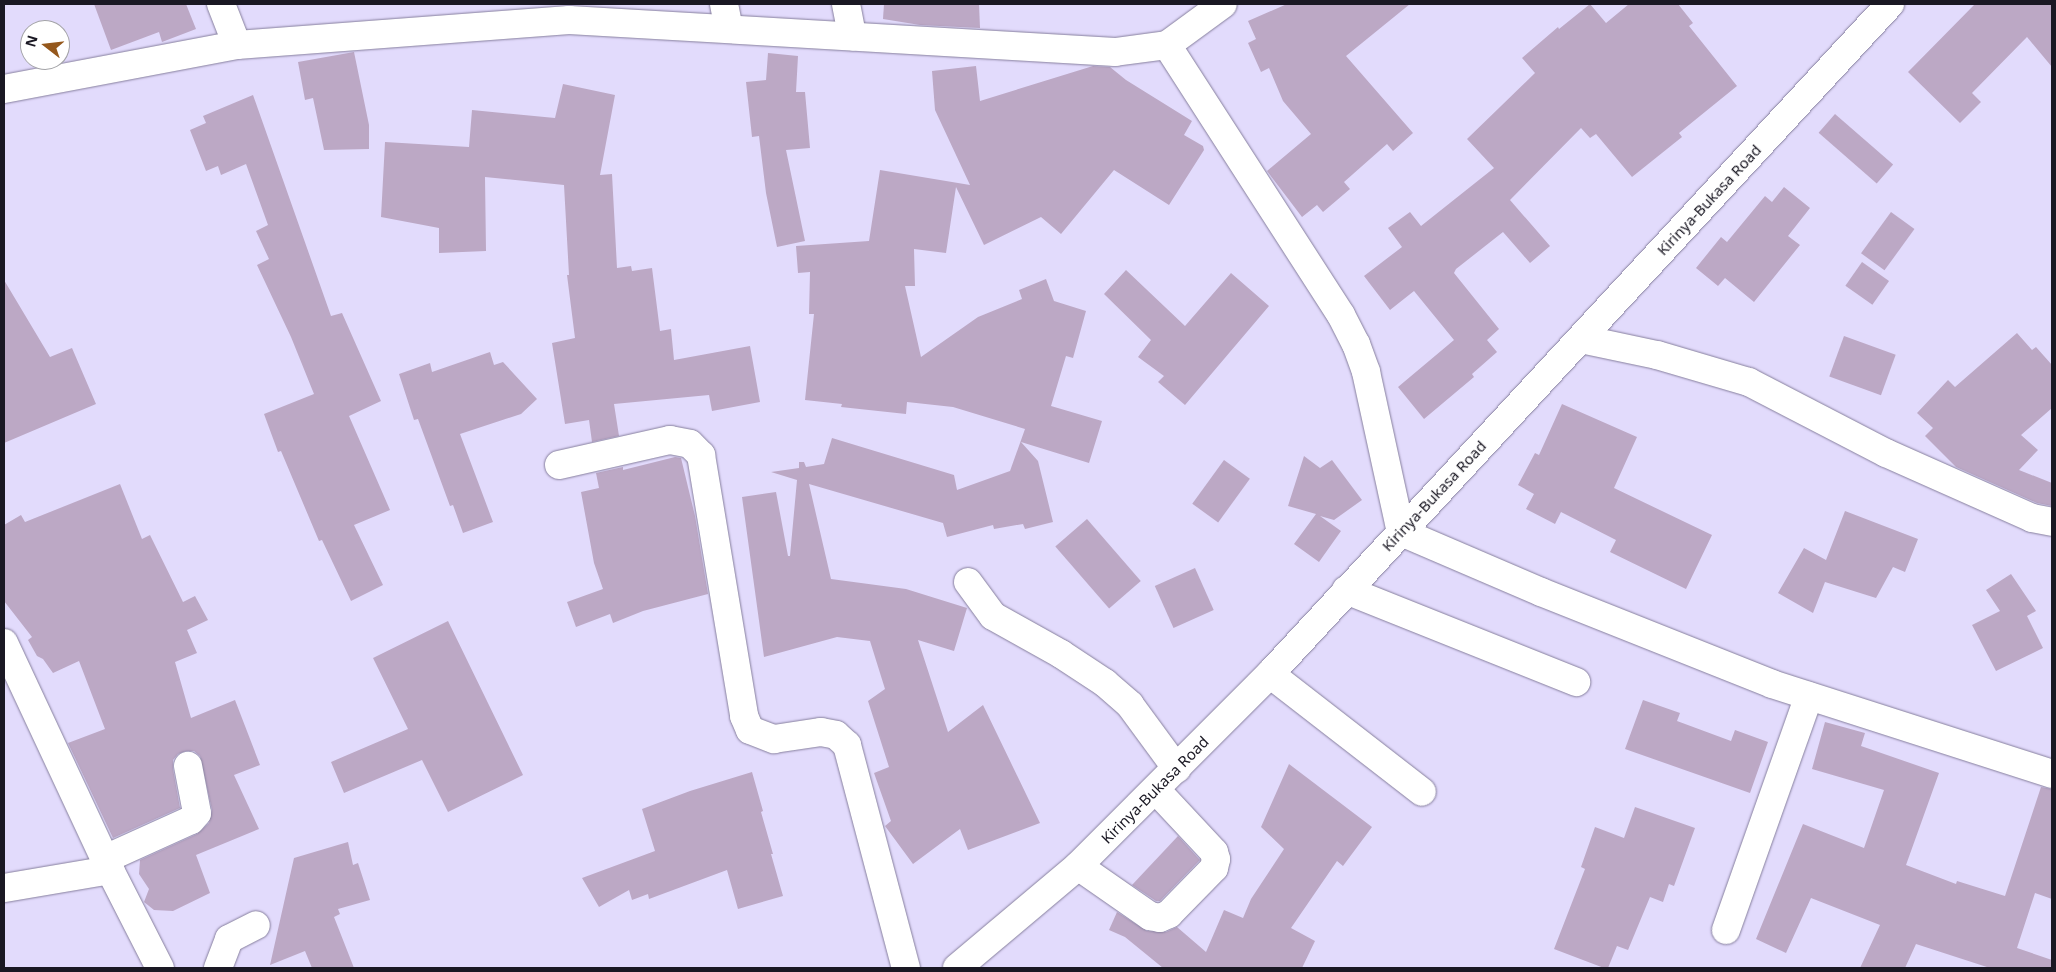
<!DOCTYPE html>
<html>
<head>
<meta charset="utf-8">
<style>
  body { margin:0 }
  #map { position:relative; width:2056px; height:972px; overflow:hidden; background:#e2dbfc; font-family:"Noto Sans",sans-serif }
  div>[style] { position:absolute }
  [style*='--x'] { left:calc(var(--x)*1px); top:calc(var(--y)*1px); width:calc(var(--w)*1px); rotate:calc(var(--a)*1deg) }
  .building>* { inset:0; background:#bca8c5; transform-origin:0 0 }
  .roads { filter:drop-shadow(0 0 1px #867f9d) drop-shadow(0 0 1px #867f9d) }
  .minor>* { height:28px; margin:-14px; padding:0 14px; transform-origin:14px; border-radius:14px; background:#fff }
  span { translate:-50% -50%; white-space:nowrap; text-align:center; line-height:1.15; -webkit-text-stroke:5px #fff; paint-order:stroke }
  .street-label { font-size:15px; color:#1a1823 }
  .frame { position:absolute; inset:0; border:5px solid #1a1823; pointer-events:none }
  .north { position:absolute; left:20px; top:20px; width:50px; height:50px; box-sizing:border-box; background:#fff; border:1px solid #a3a3a7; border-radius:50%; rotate:286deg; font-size:14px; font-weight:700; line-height:20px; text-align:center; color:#1a1823 }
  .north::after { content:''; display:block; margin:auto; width:18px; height:22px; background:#95581c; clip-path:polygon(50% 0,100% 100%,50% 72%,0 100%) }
</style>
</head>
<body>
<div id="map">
  <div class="building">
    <i style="clip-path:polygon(94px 4px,186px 4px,196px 29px,162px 42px,159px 32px,111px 50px)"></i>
    <i style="clip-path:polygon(884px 4px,979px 4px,980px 28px,920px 25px,883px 19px)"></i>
    <i style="clip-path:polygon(1287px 4px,1410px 4px,1346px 56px,1413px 133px,1393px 151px,1387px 144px,1344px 182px,1350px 189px,1323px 212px,1317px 205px,1302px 217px,1267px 171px,1311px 134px,1283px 101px,1269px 68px,1261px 72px,1248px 43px,1256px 39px,1248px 21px)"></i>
    <i style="clip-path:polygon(1590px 4px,1606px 23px,1629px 4px,1678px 4px,1693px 23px,1689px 26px,1737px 86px,1679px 133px,1682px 137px,1632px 177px,1596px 134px,1590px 138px,1581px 128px,1510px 200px,1550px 246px,1530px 263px,1503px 232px,1456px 269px,1454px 273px,1499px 329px,1487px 340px,1497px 352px,1472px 374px,1474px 377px,1424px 419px,1398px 387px,1454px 340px,1414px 291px,1390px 310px,1364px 276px,1402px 247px,1388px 228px,1410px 212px,1421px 226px,1494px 168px,1467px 139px,1535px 73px,1522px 58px,1558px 27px,1559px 29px)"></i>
    <i style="clip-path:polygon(1975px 4px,2052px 4px,2052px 67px,2027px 37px,1972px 93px,1981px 102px,1960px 123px,1908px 72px)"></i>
    <i style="clip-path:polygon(354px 52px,369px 125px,369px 149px,324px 150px,313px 98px,305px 100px,298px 62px)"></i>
    <i style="clip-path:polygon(768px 53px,798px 56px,796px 92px,805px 92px,810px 148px,786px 150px,805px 241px,777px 247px,766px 193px,759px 136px,752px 137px,746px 82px,766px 80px)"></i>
    <i style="clip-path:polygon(976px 66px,980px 101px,1093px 66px,1110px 67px,1126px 80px,1192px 121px,1184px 135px,1203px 146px,1204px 150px,1169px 205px,1114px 170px,1061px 234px,1041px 217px,984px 245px,956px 187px,946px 253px,914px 249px,915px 286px,905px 286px,921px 357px,978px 317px,1022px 299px,1019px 290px,1046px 279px,1054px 301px,1086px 311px,1073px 358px,1066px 356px,1051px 406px,1102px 421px,1089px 463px,1021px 442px,1038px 461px,1053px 522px,1025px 529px,1023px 524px,994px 529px,993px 525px,947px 537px,943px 523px,809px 484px,831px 579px,906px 589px,967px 608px,954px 651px,918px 640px,948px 732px,983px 705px,1040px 823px,968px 850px,960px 829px,913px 864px,885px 826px,891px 821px,874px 773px,889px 767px,868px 701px,885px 689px,870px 641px,837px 637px,764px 657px,742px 497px,776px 492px,788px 556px,790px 556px,797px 480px,771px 472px,799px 468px,799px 462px,804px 462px,806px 467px,824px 464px,832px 438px,954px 475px,957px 490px,1010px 471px,1025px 429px,953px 407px,907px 402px,906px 414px,841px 407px,842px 404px,805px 400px,814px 314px,809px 314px,810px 272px,798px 273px,796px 246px,869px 241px,880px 170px,970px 185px,935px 110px,932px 71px)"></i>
    <i style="clip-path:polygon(563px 84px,615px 95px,600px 175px,612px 174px,617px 268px,631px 266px,632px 271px,652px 268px,660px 331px,671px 329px,674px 360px,750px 346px,760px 402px,712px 411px,709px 395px,614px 404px,619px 436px,592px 442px,589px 420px,565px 424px,552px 343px,575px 338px,567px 275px,569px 275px,564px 185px,485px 177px,486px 251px,439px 253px,439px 228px,381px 217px,385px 142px,469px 147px,472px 110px,555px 118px)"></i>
    <i style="clip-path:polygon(253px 95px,331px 316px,342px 313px,381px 401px,349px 416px,390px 510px,354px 525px,383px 585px,351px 601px,322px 540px,319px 541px,281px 451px,278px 452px,264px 414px,314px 394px,291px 337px,257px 265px,269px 259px,256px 231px,268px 225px,246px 164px,221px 175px,218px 166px,206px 171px,190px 130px,206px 123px,203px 116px)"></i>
    <i style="left:1835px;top:114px;width:77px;height:25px;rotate:41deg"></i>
    <i style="clip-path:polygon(1784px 187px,1810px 208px,1788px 236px,1800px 245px,1754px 302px,1725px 278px,1718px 286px,1696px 268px,1721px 237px,1727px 242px,1765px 196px,1772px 202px)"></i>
    <i style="left:1891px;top:212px;width:29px;height:51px;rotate:36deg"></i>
    <i style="left:1862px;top:262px;width:33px;height:29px;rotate:35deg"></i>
    <i style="clip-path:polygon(1126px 270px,1185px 326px,1231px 273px,1269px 306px,1185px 405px,1158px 382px,1164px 376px,1138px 357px,1151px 340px,1104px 294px)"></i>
    <i style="clip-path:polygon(4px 280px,50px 357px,72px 348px,96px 404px,4px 443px)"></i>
    <i style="clip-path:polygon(2017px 333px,2032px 350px,2036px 347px,2052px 365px,2052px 408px,2021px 435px,2038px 450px,2019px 470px,2052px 483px,2052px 506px,2037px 503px,1956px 467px,1925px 436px,1933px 428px,1917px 413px,1948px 380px,1955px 387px)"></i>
    <i style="left:1844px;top:336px;width:55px;height:43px;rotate:20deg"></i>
    <i style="clip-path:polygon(490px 352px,494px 365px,503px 362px,537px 399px,521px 414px,460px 434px,493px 522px,463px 533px,453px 505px,450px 506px,418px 419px,414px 420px,399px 374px,430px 363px,432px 372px)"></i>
    <i style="clip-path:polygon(1562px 404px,1637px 437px,1614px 488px,1712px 535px,1686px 589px,1610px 552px,1616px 540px,1561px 512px,1555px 524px,1526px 509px,1534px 494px,1518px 485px,1535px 453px,1539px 455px)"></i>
    <i style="clip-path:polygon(1304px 456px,1320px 468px,1332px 460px,1362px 500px,1334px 520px,1320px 516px,1341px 531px,1319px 562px,1294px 544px,1316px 514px,1288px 506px)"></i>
    <i style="clip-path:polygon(675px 457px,681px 458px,695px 516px,708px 594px,643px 611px,613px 623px,610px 614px,576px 627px,567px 602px,603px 589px,594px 563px,581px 492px,599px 488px,596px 473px,623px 467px,623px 470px)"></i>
    <i style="left:1224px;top:460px;width:32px;height:54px;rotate:36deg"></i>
    <i style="clip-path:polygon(120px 484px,142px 539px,150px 535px,183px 602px,195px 596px,208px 620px,187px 630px,197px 653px,175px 662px,191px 718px,235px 700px,260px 765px,234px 775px,259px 829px,196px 855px,210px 893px,173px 911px,154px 910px,144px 902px,149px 889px,139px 874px,140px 860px,197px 834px,209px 823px,212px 810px,200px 756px,194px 751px,186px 751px,178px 754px,173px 760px,173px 769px,180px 808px,113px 838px,68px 743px,105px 729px,79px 661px,53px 673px,43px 659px,37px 656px,28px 640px,32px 637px,4px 601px,4px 525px,21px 515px,25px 522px)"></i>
    <i style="clip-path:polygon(1845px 511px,1918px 539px,1905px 572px,1893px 567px,1876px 598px,1825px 582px,1813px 613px,1778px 593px,1804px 548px,1826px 560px)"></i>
    <i style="left:1087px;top:519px;width:82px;height:42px;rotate:49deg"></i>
    <i style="left:1195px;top:568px;width:46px;height:44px;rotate:66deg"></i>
    <i style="clip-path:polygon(2011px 574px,2036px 611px,2027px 616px,2043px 648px,1996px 671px,1972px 625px,2000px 611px,1986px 590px)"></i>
    <i style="clip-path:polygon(448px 621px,523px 775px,448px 812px,422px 760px,344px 793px,331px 762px,408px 729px,373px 658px)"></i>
    <i style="clip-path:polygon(1643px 700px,1680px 713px,1677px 721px,1731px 741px,1735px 730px,1768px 742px,1750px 793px,1625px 749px)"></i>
    <i style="clip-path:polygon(1825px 722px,1865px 733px,1861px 746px,1939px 773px,1906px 865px,1956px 884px,1957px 881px,2005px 896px,2041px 787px,2052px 789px,2052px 899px,2035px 893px,2017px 948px,2052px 960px,2052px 968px,1990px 968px,1916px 944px,1905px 968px,1860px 968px,1880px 925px,1811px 898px,1786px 953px,1756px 939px,1803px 824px,1864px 848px,1884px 790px,1812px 769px)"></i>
    <i style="clip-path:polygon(1289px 764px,1372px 827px,1343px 866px,1337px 861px,1291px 928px,1315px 941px,1302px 968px,1163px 968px,1125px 937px,1109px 930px,1117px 912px,1147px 931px,1166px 932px,1177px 927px,1206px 952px,1224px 910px,1243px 918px,1251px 899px,1284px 849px,1261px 827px)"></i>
    <i style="clip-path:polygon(752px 772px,763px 811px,761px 812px,773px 854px,771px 854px,783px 896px,738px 909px,727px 870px,649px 899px,648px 894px,632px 900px,629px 890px,599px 907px,582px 878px,655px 851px,642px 809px,690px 791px)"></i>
    <i style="clip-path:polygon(1635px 807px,1695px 828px,1674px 886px,1669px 884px,1663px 902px,1650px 897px,1628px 950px,1617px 946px,1608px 968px,1604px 968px,1554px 949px,1585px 869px,1581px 867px,1595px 827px,1624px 838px)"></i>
    <i style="clip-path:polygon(1178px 836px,1200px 860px,1160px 901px,1156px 901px,1132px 885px)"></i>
    <i style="clip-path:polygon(348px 842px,353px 865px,358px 863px,370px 900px,338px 909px,340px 914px,334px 917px,354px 968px,312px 968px,305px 951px,270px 965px,294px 858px)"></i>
  </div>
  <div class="roads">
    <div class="minor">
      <i style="--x:221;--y:4;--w:44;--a:68.7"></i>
      <i style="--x:724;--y:4;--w:25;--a:79"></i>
      <i style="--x:846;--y:4;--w:33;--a:79"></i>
      <i style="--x:1167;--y:45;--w:321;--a:57.2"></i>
      <i style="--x:1341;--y:315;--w:33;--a:63"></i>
      <i style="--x:1356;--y:344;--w:30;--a:70"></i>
      <i style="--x:1366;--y:372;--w:164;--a:77.7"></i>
      <i style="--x:1401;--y:532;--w:152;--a:23.2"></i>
      <i style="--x:1541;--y:592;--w:249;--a:21.7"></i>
      <i style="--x:1772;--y:684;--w:294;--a:17.8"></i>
      <i style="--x:4;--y:89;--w:237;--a:-10.7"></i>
      <i style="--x:237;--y:45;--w:333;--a:-4.3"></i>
      <i style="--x:569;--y:20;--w:547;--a:3.35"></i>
      <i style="--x:1115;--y:52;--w:52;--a:-7.7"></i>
      <i style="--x:1167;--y:45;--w:69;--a:-36.2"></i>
      <i style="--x:1581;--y:339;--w:78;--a:11.9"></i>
      <i style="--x:1657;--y:355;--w:96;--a:16.4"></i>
      <i style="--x:1749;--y:382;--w:154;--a:27.4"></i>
      <i style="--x:1886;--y:453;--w:160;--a:24"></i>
      <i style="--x:2032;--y:518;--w:20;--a:11"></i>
      <i style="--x:559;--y:465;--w:114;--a:-12.7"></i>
      <i style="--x:670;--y:440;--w:20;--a:11"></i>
      <i style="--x:690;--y:444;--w:16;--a:45"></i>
      <i style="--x:701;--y:455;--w:265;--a:80.6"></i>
      <i style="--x:744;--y:716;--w:15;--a:67"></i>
      <i style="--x:750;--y:730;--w:26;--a:21"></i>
      <i style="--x:774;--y:739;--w:48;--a:-8.5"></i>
      <i style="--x:821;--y:732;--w:15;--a:11"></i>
      <i style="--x:836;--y:735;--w:15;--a:42"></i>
      <i style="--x:847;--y:745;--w:231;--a:75.2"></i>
      <i style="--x:968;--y:582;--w:42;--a:53.7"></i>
      <i style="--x:993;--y:616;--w:78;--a:29.2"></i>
      <i style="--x:1061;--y:654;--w:53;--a:33.4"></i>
      <i style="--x:1105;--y:683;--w:33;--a:41"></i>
      <i style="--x:1130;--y:705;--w:79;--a:53.7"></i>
      <i style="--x:1346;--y:590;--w:248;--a:21.8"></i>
      <i style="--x:4;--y:643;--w:251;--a:65"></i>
      <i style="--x:110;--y:870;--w:110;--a:63"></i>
      <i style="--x:1270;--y:674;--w:192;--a:37.8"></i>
      <i style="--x:105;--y:859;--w:94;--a:-24.4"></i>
      <i style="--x:191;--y:820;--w:9;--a:-49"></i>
      <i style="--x:197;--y:813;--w:48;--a:-100.8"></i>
      <i style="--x:1078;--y:866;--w:88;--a:34.8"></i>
      <i style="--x:1150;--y:916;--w:10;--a:11"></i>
      <i style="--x:1160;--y:918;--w:10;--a:-24"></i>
      <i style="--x:1169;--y:914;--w:64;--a:-45.6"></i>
      <i style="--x:1214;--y:868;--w:9;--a:-77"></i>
      <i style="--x:1216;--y:859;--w:7;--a:-106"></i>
      <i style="--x:1214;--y:852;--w:85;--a:-133.1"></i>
      <i style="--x:4;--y:888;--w:108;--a:-9.6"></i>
      <i style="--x:1726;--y:930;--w:248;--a:-70.5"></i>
      <i style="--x:218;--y:968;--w:31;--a:-69"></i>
      <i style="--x:229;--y:939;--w:30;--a:-27"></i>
      <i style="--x:957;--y:968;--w:158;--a:-40.1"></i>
      <i style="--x:1078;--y:866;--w:272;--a:-45"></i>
      <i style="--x:1270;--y:674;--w:913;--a:-47.22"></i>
    </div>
  </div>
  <div class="street-label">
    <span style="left:1709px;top:200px;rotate:-47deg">Kirinya-Bukasa Road</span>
    <span style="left:1434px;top:496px;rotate:-47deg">Kirinya-Bukasa Road</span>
    <span style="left:1155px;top:790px;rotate:-45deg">Kirinya-Bukasa Road</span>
  </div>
  <div class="frame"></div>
  <div class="north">N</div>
</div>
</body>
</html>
